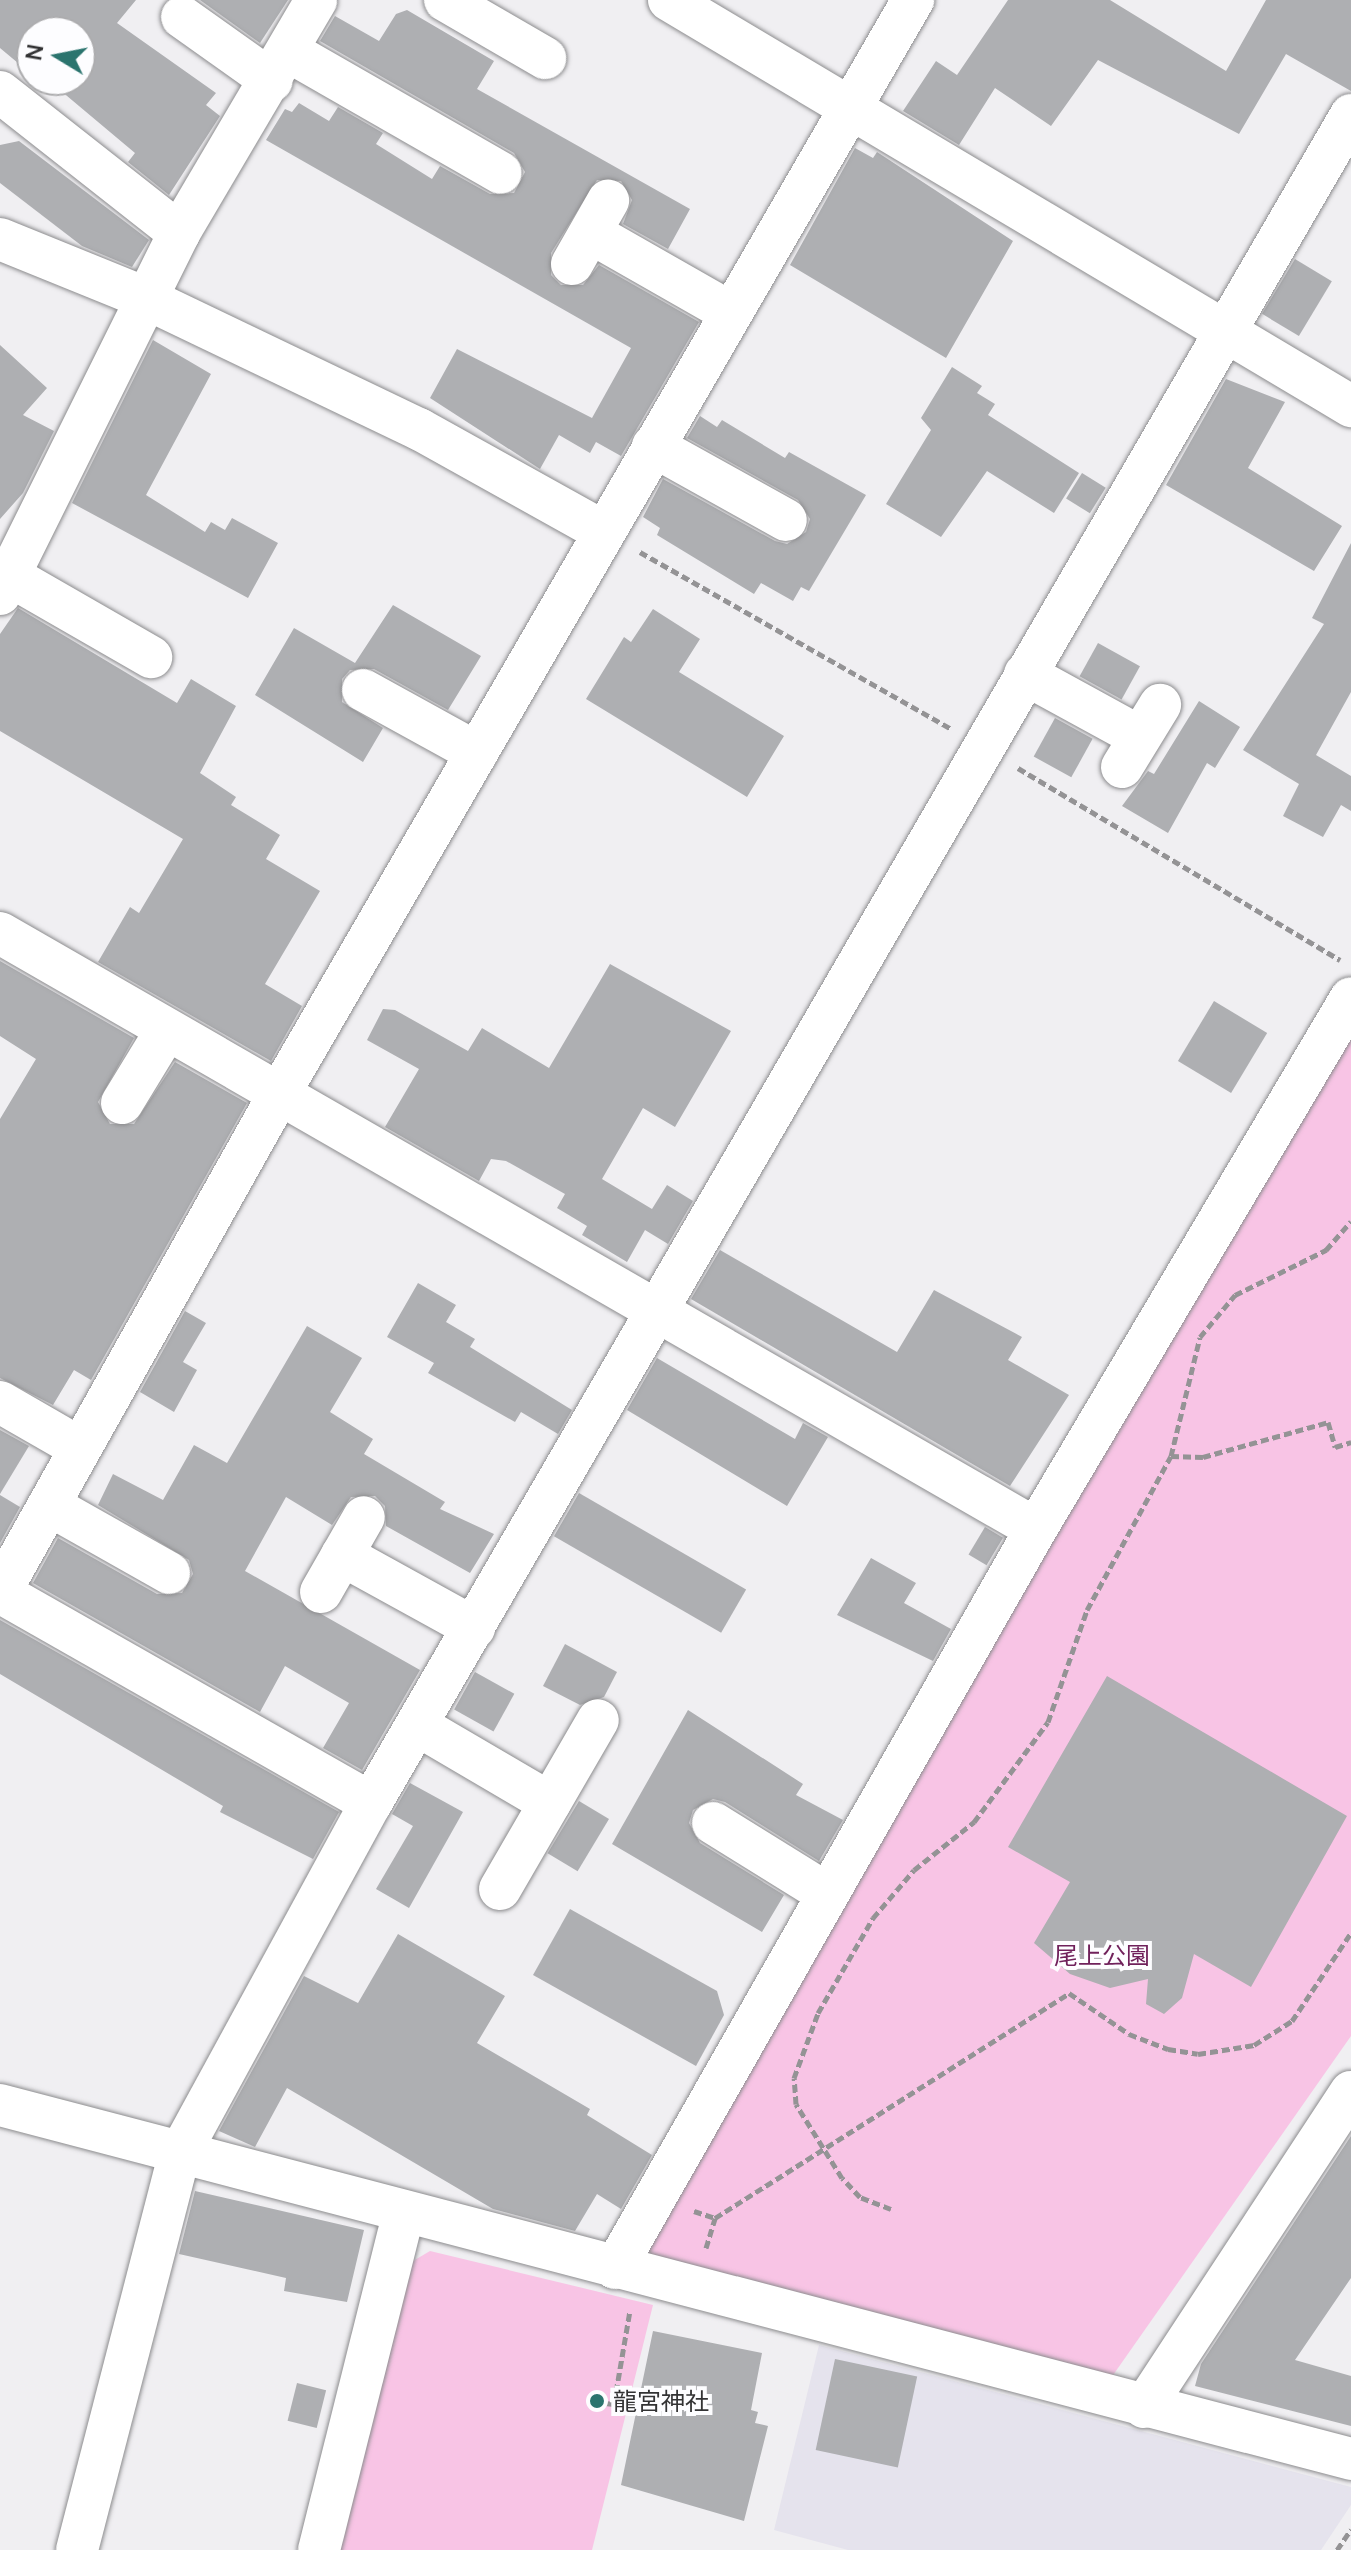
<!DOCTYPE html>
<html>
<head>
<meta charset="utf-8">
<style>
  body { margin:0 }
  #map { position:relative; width:1351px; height:2550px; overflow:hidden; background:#f0eff2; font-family:Manrope,"Noto Sans JP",sans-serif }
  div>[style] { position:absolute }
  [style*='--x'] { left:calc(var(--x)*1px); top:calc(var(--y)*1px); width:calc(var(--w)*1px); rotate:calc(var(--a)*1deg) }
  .built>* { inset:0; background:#e5e3ed }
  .green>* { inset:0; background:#f8c4e5 }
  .building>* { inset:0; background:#aeafb2; transform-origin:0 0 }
  .path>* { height:5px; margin-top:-2.5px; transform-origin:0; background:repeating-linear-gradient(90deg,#949395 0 8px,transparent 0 12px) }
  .roads { filter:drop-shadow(0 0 2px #8c8c8e) drop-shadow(0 0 2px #8c8c8e) }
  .street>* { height:42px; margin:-21px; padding:0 21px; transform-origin:21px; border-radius:21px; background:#fff }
  .dots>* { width:22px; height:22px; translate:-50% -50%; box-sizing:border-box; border:4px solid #fdfdff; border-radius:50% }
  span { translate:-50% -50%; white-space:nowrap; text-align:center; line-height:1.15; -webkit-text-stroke:8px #fdfdff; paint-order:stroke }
  .park-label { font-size:24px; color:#70215b }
  .poi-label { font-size:24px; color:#333334 }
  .left { translate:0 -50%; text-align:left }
  .north { position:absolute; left:16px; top:16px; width:80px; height:80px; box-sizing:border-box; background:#fdfdff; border:2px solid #acacae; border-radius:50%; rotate:280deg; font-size:22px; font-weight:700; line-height:32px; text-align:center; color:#333334 }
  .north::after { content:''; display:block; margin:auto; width:28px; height:36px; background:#2b746e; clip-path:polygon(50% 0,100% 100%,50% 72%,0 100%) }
</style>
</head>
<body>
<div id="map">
  <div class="built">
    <i style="clip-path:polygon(819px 2345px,1351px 2487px,1351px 2505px,1321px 2550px,848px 2550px,774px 2530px)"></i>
  </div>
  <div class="green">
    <i style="clip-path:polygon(1351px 1017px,1351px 2036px,1111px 2378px,646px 2253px)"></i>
    <i style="clip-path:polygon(430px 2251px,653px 2305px,592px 2550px,329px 2550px,403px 2267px)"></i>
  </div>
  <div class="building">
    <i style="clip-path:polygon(0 0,136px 0,117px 23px,216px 93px,206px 105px,220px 116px,169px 195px,128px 162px,135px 153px,48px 80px,80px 80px,80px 32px,32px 32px,32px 67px,24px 68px,0 48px)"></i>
    <i style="clip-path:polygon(200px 0,288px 0,260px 43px)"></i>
    <i style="clip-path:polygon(1008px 0,1110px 0,1226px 71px,1266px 0,1351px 0,1351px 91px,1286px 54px,1239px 134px,1098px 60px,1051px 126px,995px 88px,959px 145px,903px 111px,936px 61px,957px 75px)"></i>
    <i style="clip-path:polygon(407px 10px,494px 61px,477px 89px,690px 209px,668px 249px,623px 224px,632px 200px,621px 181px,597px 180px,551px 253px,551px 275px,561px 285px,583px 285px,599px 265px,699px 322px,621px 456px,596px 442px,590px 453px,559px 435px,540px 469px,430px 398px,457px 349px,592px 418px,631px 348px,266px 140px,285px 109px,292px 112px,299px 103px,329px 121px,338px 107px,383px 133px,376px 144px,432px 179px,440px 166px,490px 194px,514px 193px,525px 172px,514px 153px,320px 41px,335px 16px,379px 41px,396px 14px)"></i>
    <i style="clip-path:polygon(19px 141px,149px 240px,132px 267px,82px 246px,0 183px,0 145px)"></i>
    <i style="clip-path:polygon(855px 148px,873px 158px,877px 152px,1013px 241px,946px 358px,790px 265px)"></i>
    <i style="left:1295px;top:259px;width:43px;height:64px;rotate:31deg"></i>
    <i style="clip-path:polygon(153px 340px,211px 374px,146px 495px,205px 532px,211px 522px,225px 530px,232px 518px,278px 543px,248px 598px,72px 503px)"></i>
    <i style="clip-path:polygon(0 345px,47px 388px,23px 415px,54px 431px,23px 493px,0 519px)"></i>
    <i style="clip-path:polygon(952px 367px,982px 386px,977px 393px,995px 404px,988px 415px,1079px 473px,1054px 513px,987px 471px,941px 537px,886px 504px,931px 430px,921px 418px)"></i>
    <i style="clip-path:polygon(1226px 379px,1285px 402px,1248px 468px,1342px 526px,1314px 571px,1166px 485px)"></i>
    <i style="clip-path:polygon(700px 416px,717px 427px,722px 420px,785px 458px,789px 452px,866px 495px,809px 591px,801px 587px,793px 601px,761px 583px,754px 594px,657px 535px,660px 528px,643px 517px,663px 479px,775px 541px,787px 544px,806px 532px,810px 519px,798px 500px,687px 438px)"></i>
    <i style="left:1082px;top:473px;width:28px;height:30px;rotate:32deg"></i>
    <i style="clip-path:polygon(1351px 543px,1351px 692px,1316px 755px,1351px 776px,1351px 811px,1341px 805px,1323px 837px,1283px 816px,1299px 784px,1243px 750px,1324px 624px,1312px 618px)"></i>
    <i style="clip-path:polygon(393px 605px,481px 656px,448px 710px,374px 669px,350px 670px,342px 679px,342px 702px,383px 728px,363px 762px,255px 695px,294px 628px,355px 663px)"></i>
    <i style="clip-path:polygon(18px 608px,177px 703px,191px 679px,236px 706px,200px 773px,236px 797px,231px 805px,280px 835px,266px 859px,320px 891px,265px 984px,302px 1006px,271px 1061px,98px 962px,130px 907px,139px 913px,183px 839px,0 731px,0 634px)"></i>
    <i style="clip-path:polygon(653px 609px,700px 639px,679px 672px,784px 736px,747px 797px,586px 699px,624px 637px,631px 642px)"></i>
    <i style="left:1098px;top:643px;width:48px;height:38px;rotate:29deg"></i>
    <i style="clip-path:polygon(1199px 701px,1240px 727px,1215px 768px,1207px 763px,1168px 833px,1122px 806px,1148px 771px,1154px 774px)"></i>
    <i style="left:1055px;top:718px;width:43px;height:44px;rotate:29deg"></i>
    <i style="clip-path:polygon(0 961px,134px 1038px,98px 1102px,110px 1124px,134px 1124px,175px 1062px,247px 1103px,91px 1380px,74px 1370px,53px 1405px,0 1378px,0 1119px,36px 1059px,0 1036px)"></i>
    <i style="clip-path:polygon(610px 964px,731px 1031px,675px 1127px,643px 1108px,602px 1179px,652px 1209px,667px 1185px,693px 1201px,668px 1244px,645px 1230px,627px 1262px,582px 1235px,587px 1226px,557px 1208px,565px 1194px,506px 1161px,491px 1159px,479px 1181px,385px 1127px,419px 1069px,367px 1040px,383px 1009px,395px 1010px,468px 1051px,482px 1028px,549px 1068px)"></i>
    <i style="left:1214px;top:1001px;width:62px;height:70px;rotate:31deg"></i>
    <i style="clip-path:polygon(720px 1250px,897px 1352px,934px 1290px,1022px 1337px,1008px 1360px,1069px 1395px,1010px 1486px,691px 1299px)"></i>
    <i style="clip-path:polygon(418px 1283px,456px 1305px,446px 1322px,475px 1339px,470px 1347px,572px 1410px,558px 1434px,521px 1412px,515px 1422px,453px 1387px,428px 1373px,434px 1363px,387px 1337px)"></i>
    <i style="clip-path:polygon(185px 1311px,206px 1323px,183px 1362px,197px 1370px,174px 1412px,140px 1392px)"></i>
    <i style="clip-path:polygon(307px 1326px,362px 1358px,330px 1412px,373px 1439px,364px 1454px,445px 1502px,440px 1509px,494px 1534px,470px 1573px,386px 1526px,385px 1506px,375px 1496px,351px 1497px,332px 1525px,286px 1497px,245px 1571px,420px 1670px,362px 1770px,323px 1748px,349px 1703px,285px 1666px,260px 1712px,33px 1583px,58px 1538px,157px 1594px,182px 1593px,193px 1574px,189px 1560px,98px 1505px,113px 1474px,163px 1500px,194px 1445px,227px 1463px)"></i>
    <i style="clip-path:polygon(657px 1358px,795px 1439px,803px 1423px,828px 1437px,787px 1506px,627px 1410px)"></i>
    <i style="clip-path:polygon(0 1430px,29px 1446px,0 1494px)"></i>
    <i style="left:579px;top:1493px;width:193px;height:50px;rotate:30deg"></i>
    <i style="clip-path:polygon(0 1495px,20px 1507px,0 1543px)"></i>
    <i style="left:985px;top:1527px;width:21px;height:32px;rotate:31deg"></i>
    <i style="clip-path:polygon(871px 1558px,916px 1583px,904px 1603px,951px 1629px,933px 1661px,837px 1615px)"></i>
    <i style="clip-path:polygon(0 1620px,339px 1812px,313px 1859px,220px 1812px,223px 1806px,0 1674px)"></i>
    <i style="clip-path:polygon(565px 1644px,617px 1672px,604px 1697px,580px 1705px,543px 1686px)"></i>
    <i style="left:475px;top:1672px;width:45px;height:43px;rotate:29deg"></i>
    <i style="clip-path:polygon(1107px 1676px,1347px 1816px,1251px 1987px,1194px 1954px,1182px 1998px,1164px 2014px,1146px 2004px,1148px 1979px,1110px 1988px,1070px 1974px,1034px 1943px,1070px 1882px,1008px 1847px)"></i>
    <i style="clip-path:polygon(688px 1710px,803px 1784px,796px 1795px,843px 1820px,819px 1861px,725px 1802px,713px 1799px,693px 1810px,689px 1823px,700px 1843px,784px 1895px,762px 1932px,612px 1844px)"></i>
    <i style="clip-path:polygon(410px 1783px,463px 1812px,409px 1908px,376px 1889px,413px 1826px,392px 1814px)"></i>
    <i style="left:579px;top:1801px;width:35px;height:61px;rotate:31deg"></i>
    <i style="clip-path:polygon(570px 1909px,717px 1991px,724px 2015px,696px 2066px,533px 1975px)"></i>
    <i style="clip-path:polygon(398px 1934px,505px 1996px,477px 2043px,590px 2109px,587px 2115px,652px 2155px,621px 2209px,597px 2194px,575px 2231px,493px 2209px,287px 2088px,255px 2147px,219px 2131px,304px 1976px,358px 2003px)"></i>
    <i style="clip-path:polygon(1351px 2136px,1351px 2278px,1295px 2360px,1351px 2376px,1351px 2426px,1195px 2386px,1201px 2364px)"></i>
    <i style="clip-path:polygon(195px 2191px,364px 2230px,347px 2302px,284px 2291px,286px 2278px,179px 2254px)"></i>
    <i style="clip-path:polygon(653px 2331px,762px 2353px,751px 2410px,758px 2412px,755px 2423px,768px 2426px,744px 2521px,621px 2485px)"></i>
    <i style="left:835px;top:2359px;width:84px;height:93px;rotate:12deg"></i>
    <i style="left:297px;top:2383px;width:30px;height:39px;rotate:14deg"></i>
  </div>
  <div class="path">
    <i style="--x:640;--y:552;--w:358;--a:29.6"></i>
    <i style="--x:1018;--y:768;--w:375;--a:30.8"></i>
    <i style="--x:1171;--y:1456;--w:32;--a:2"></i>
    <i style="--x:1203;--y:1457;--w:130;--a:-15.6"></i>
    <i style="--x:1328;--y:1422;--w:26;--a:74"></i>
    <i style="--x:1335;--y:1447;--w:17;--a:-17"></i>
    <i style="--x:891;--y:2209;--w:33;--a:-159"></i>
    <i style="--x:860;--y:2197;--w:26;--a:-133"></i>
    <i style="--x:842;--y:2178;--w:87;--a:-121.9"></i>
    <i style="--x:796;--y:2104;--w:26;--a:-94"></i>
    <i style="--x:794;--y:2078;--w:69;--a:-69.7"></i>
    <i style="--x:818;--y:2013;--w:110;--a:-59.9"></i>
    <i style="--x:873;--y:1918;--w:63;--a:-49.5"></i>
    <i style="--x:914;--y:1870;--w:77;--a:-38.7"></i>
    <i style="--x:974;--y:1822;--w:124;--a:-53.5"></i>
    <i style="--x:1048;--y:1722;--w:119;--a:-70.8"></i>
    <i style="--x:1087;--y:1610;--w:175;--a:-61.4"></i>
    <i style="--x:1171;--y:1456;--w:122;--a:-76.3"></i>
    <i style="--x:1200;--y:1337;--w:55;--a:-50.2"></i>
    <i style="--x:1235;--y:1295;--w:102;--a:-26.3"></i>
    <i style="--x:1326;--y:1250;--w:38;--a:-49"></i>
    <i style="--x:694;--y:2211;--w:22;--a:18"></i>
    <i style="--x:715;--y:2218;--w:419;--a:-32.4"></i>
    <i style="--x:1069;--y:1993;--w:73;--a:34.3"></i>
    <i style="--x:1129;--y:2034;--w:42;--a:21"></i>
    <i style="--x:1168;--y:2049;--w:30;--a:9"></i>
    <i style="--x:1198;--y:2054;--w:57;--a:-9.1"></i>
    <i style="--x:1254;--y:2045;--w:45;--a:-32.3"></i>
    <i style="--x:1292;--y:2021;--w:106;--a:-56.2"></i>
    <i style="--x:706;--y:2248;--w:31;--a:-73"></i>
    <i style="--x:605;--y:2403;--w:9;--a:6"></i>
    <i style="--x:614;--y:2404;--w:95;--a:-80.3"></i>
    <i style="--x:1337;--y:2550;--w:25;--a:-56"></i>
  </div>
  <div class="roads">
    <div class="street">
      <i style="--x:445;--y:0;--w:116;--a:30.1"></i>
      <i style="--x:669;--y:0;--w:794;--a:30.77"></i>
      <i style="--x:182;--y:17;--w:110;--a:35.4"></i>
      <i style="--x:288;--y:51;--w:245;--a:29.8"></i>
      <i style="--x:0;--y:92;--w:228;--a:38.2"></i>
      <i style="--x:591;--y:233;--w:161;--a:29.7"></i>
      <i style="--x:0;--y:239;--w:157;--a:22.1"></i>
      <i style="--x:145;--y:298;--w:304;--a:25.6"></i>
      <i style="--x:419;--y:429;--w:212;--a:29.1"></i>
      <i style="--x:572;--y:264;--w:73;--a:-60.3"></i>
      <i style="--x:653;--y:446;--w:152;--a:29.1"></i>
      <i style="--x:10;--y:576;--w:163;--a:29.9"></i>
      <i style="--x:0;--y:594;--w:403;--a:-63.6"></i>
      <i style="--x:179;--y:233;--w:270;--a:-59.5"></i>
      <i style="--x:1025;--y:674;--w:131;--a:28.7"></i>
      <i style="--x:363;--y:690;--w:130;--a:28.9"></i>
      <i style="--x:1122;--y:767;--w:73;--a:-58.5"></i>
      <i style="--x:0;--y:933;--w:1195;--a:29.91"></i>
      <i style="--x:122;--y:1103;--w:84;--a:-58.6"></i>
      <i style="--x:0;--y:1402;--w:92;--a:29.9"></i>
      <i style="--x:49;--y:1505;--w:138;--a:29.5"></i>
      <i style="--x:342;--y:1555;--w:151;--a:28.9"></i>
      <i style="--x:321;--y:1592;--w:86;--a:-60.2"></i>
      <i style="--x:417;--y:1725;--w:154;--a:30.4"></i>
      <i style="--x:371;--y:1803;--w:427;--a:-150.4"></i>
      <i style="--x:0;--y:1592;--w:577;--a:-60.72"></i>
      <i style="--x:282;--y:1089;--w:1259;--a:-59.91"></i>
      <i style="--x:713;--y:1823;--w:133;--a:31.8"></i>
      <i style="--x:500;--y:1889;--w:195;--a:-59.9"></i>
      <i style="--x:0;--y:2105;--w:1397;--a:14.68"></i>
      <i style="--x:615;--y:2268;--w:851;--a:-60.33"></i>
      <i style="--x:1036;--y:1529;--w:617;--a:-59.32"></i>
      <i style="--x:1144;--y:2407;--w:377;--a:-56.7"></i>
      <i style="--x:77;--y:2550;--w:410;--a:-75.5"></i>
      <i style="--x:180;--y:2153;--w:399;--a:-61.4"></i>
      <i style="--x:371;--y:1803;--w:1952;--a:-59.86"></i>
      <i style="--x:319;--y:2550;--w:349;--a:-75.9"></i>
    </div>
  </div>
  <div class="dots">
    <i style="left:597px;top:2401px;background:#2b746e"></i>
  </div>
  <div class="park-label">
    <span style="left:1102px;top:1955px">尾上公園</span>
  </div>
  <div class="poi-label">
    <span class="left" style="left:613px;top:2401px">龍宮神社</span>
  </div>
  <div class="north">N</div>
</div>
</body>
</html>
